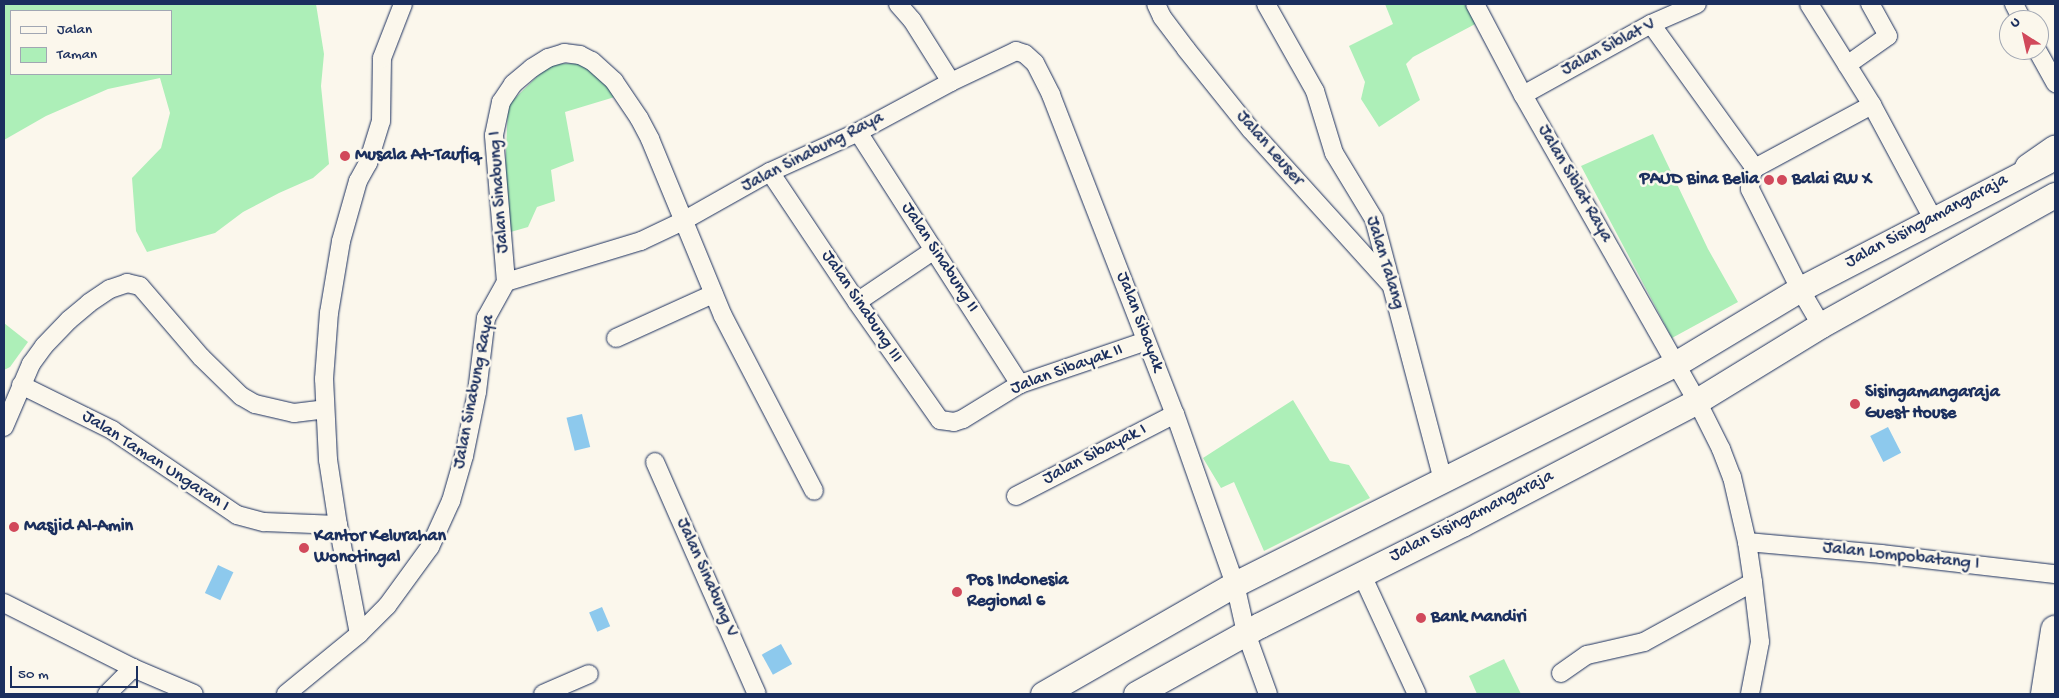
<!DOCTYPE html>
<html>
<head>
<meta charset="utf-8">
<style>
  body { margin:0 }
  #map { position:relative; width:2059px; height:698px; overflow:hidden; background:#fbf7ec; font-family:"Gochi Hand",sans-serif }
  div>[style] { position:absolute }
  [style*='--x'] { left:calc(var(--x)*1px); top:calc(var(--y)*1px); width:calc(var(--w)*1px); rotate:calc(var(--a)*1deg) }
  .green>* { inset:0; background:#adefb8 }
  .water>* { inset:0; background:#8dc9ed; transform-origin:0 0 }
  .roads { filter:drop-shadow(0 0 1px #1b2f5e) drop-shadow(0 0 1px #1b2f5e) }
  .minor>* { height:18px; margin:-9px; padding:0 9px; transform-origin:9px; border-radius:9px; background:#fbf7ec }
  .secondary>* { height:25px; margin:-12.5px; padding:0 12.5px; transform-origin:12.5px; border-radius:12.5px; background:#fbf7ec }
  .trunk>* { height:28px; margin:-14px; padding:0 14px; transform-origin:14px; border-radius:14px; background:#fbf7ec }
  .dots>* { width:14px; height:14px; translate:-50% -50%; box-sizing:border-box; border:2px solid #fbf7ec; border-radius:50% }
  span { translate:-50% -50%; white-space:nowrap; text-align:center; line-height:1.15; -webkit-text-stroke:5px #fbf7ec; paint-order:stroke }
  .street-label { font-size:18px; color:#1b2f5e }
  .poi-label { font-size:18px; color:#1b2f5e; font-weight:700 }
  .left { translate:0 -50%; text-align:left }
  .right { translate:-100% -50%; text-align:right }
  .frame { position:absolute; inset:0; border:5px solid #1b2f5e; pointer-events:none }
  .legend { position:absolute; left:10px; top:10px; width:162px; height:65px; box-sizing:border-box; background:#fbf7ec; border:1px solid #a1a7b3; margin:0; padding:6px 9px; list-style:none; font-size:15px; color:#1b2f5e }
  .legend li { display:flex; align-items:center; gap:10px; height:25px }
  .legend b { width:25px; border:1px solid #a1a7b3 }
  .north { position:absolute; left:1999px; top:10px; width:50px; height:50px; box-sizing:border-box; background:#fbf7ec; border:1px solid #a1a7b3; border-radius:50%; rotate:325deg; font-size:14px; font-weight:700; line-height:20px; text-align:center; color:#1b2f5e }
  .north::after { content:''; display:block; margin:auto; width:18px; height:22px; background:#d1495b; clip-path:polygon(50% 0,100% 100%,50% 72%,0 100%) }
  .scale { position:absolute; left:10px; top:666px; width:128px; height:22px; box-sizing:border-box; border:2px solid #1b2f5e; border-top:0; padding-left:6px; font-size:15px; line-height:18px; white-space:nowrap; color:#1b2f5e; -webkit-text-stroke:4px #fbf7ec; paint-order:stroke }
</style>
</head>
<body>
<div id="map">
  <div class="green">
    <i style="clip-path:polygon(evenodd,4px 4px,316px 4px,324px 54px,321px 86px,329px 164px,313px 178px,279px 193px,243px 212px,215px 233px,147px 252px,136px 231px,132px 178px,161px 148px,170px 113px,160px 78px,108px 89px,46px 116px,4px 140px,4px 4px,171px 11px,171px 74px,11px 74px,11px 11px,171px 11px)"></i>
    <i style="clip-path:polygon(1385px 4px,1468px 4px,1479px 22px,1413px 57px,1406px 64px,1420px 100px,1379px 127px,1361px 99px,1365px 82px,1349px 46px,1393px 24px)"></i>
    <i style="clip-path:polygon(583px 63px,618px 96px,565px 112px,574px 161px,551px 170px,555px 201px,537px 207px,528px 227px,507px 233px,504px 197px,508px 105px,550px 64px)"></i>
    <i style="clip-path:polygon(1653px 134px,1708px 249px,1738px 302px,1672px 338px,1581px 166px)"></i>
    <i style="clip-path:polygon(4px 323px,28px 342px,10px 367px,4px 370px)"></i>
    <i style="clip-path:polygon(1293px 400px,1330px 461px,1349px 465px,1370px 498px,1264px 551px,1234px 482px,1221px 488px,1203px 458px)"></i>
    <i style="clip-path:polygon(1504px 659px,1521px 694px,1477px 694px,1469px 676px)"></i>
  </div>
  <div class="water">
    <i style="left:582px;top:414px;width:34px;height:16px;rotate:76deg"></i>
    <i style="left:1888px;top:427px;width:29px;height:20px;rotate:63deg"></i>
    <i style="left:218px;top:565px;width:17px;height:31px;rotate:25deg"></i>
    <i style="left:602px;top:607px;width:21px;height:14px;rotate:67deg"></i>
    <i style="left:781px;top:644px;width:23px;height:22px;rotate:61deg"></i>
  </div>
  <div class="roads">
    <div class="minor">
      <i style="--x:898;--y:4;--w:21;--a:49"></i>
      <i style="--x:912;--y:20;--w:73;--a:57.8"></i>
      <i style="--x:1156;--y:4;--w:14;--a:65"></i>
      <i style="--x:1162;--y:17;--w:40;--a:53"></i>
      <i style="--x:1186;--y:49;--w:104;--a:51.3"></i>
      <i style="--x:1251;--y:130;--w:209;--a:47.9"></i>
      <i style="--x:1266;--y:4;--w:100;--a:60.6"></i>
      <i style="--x:1315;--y:91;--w:65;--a:73"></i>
      <i style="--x:1334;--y:153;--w:77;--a:58.8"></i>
      <i style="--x:1374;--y:219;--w:271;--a:75.2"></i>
      <i style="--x:1475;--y:4;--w:103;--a:62.2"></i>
      <i style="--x:1523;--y:95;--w:352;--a:60.4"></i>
      <i style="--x:1697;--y:401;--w:54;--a:63.4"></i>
      <i style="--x:1721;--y:449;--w:30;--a:69"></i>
      <i style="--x:1732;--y:477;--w:67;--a:77"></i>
      <i style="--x:1747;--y:542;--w:40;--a:81.5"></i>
      <i style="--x:1753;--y:582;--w:60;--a:83.3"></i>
      <i style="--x:1760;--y:642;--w:53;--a:100.9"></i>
      <i style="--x:1809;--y:4;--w:119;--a:58"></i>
      <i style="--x:1872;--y:105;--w:129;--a:61.8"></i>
      <i style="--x:2014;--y:4;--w:18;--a:63"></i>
      <i style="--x:1651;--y:24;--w:178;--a:54.2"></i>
      <i style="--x:2037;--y:50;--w:38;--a:61"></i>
      <i style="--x:1847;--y:65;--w:50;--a:-35.3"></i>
      <i style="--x:1888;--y:36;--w:37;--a:-119"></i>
      <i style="--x:1523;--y:95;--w:146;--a:-29"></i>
      <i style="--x:1651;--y:24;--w:50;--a:-23.5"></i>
      <i style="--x:858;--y:132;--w:300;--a:57.3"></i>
      <i style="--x:770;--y:172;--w:156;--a:56.2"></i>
      <i style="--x:857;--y:302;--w:144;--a:54.9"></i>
      <i style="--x:940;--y:420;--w:14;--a:8"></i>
      <i style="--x:954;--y:422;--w:9;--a:-18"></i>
      <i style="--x:963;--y:419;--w:67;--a:-31.6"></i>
      <i style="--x:1020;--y:384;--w:133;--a:-18.8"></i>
      <i style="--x:506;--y:282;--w:147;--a:-94.7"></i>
      <i style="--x:494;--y:135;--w:34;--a:-78"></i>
      <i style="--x:501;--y:102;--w:22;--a:-56"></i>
      <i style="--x:513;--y:84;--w:25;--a:-40"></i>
      <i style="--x:532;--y:68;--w:19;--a:-32"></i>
      <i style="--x:548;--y:58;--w:17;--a:-17"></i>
      <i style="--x:564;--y:53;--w:16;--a:7"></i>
      <i style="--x:580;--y:55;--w:13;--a:27"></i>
      <i style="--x:592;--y:61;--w:30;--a:42"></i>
      <i style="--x:614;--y:81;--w:45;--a:56"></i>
      <i style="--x:639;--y:118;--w:24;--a:62"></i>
      <i style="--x:650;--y:139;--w:191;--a:67.6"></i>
      <i style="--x:723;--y:316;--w:197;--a:62.5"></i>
      <i style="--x:857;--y:302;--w:93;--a:-34"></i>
      <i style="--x:1821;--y:325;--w:42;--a:-120.3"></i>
      <i style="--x:1800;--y:289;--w:112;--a:-116.6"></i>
      <i style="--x:1750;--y:189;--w:14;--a:-86"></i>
      <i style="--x:1751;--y:175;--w:8;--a:-60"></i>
      <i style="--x:1755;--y:168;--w:133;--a:-28.3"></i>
      <i style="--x:616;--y:338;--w:107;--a:-24.4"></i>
      <i style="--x:21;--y:385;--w:102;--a:26.3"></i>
      <i style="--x:112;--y:430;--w:151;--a:34.2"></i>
      <i style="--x:237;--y:515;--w:28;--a:15"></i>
      <i style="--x:264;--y:522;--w:74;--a:2.3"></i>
      <i style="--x:4;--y:427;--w:69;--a:-66.8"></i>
      <i style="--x:31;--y:364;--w:22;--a:-54"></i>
      <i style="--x:44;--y:346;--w:36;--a:-46"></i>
      <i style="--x:69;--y:320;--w:26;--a:-40"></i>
      <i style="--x:89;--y:303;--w:25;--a:-34"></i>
      <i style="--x:110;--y:289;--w:18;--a:-19"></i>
      <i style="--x:127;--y:283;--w:13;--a:13"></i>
      <i style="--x:140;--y:286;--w:94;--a:49.3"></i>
      <i style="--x:201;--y:357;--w:56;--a:44.3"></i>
      <i style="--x:241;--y:396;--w:16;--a:30"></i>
      <i style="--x:255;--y:404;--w:40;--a:13"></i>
      <i style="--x:294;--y:413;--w:31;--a:-7"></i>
      <i style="--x:655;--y:462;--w:253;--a:66.3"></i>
      <i style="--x:1016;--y:496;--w:179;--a:-27.3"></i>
      <i style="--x:1747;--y:542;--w:135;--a:5.1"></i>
      <i style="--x:1881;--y:554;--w:175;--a:6.6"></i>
      <i style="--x:1361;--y:573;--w:133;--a:65.2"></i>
      <i style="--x:4;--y:603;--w:144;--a:26.7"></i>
      <i style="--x:133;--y:668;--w:66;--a:23.1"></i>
      <i style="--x:359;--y:634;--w:111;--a:-100.9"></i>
      <i style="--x:338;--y:525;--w:66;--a:-98.7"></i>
      <i style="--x:328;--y:460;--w:81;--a:-92.8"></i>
      <i style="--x:324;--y:379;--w:66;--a:-85.7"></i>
      <i style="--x:329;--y:313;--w:73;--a:-80.5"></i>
      <i style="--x:341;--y:241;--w:62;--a:-74.2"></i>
      <i style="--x:358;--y:181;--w:21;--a:-61"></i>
      <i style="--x:368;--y:163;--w:44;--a:-72.8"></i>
      <i style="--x:381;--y:121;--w:63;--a:-89.1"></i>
      <i style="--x:382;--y:58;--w:58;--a:-68.7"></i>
      <i style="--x:1561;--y:673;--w:32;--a:-35"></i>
      <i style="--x:1587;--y:655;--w:58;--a:-12.8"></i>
      <i style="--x:1644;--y:642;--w:124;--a:-28.8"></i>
      <i style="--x:107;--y:694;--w:37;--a:-45"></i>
      <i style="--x:286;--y:694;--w:94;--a:-39.4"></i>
      <i style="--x:359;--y:634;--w:40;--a:-45"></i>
      <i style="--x:387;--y:606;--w:73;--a:-53.9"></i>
      <i style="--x:430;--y:547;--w:51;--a:-65.5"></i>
      <i style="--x:451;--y:501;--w:47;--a:-73.9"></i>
      <i style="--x:464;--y:456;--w:65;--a:-78.5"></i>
      <i style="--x:477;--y:392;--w:75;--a:-83.1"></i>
      <i style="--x:486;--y:318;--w:41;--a:-60.9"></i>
      <i style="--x:506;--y:282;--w:141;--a:-16.9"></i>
      <i style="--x:641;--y:241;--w:47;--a:-25.5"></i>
      <i style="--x:683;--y:221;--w:100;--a:-29.4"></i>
      <i style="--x:770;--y:172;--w:97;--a:-24.4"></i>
      <i style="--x:858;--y:132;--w:106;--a:-28.3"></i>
      <i style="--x:951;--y:82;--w:72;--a:-25.5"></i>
      <i style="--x:1016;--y:51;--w:9;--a:18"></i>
      <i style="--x:1025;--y:54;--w:13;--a:42"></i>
      <i style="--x:1035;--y:63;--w:36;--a:63"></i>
      <i style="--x:1051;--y:95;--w:342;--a:68.8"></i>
      <i style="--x:1175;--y:414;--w:180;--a:70.6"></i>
      <i style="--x:1235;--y:584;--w:50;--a:77.3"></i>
      <i style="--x:1246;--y:633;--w:65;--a:70.2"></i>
      <i style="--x:543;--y:694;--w:50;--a:-23.5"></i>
    </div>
    <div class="secondary">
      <i style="--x:1043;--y:694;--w:221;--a:-29.8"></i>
      <i style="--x:1235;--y:584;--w:494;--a:-26.6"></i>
      <i style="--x:1677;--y:363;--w:144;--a:-31"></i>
      <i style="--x:1800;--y:289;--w:278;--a:-27.4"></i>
      <i style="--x:1136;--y:694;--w:142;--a:-29.1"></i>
      <i style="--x:1260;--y:625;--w:226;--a:-26.6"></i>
      <i style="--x:1462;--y:524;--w:265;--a:-27.6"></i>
      <i style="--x:1697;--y:401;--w:145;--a:-31.5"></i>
      <i style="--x:1821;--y:325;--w:268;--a:-29.1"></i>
    </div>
    <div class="trunk">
      <i style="--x:2029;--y:168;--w:32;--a:-35"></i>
      <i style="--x:2045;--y:694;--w:65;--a:-81.1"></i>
    </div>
  </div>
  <div class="dots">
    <i style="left:345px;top:156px;background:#d1495b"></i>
    <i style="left:1769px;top:180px;background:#d1495b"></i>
    <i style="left:1782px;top:180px;background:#d1495b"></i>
    <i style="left:1855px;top:404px;background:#d1495b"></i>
    <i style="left:14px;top:527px;background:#d1495b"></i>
    <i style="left:304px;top:548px;background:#d1495b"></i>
    <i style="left:957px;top:592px;background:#d1495b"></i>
    <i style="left:1421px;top:618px;background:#d1495b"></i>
  </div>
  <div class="street-label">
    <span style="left:1609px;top:48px;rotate:-28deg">Jalan Siblat V</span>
    <span style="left:1269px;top:149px;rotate:49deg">Jalan Leuser</span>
    <span style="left:813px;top:153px;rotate:-27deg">Jalan Sinabung Raya</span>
    <span style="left:1574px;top:184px;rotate:60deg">Jalan Siblat Raya</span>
    <span style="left:500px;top:192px;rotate:-94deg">Jalan Sinabung I</span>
    <span style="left:1927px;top:222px;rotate:-28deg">Jalan Sisingamangaraja</span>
    <span style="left:939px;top:258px;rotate:57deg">Jalan Sinabung II</span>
    <span style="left:1384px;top:263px;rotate:73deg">Jalan Talang</span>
    <span style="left:861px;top:307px;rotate:56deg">Jalan Sinabung III</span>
    <span style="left:1139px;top:322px;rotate:69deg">Jalan Sibayak</span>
    <span style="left:1067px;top:370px;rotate:-20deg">Jalan Sibayak II</span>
    <span style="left:475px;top:392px;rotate:-79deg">Jalan Sinabung Raya</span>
    <span style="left:1095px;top:455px;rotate:-27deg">Jalan Sibayak I</span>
    <span style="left:155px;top:462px;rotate:33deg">Jalan Taman Ungaran I</span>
    <span style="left:1472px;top:517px;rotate:-27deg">Jalan Sisingamangaraja</span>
    <span style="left:1901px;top:557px;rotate:6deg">Jalan Lompobatang I</span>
    <span style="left:706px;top:578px;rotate:66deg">Jalan Sinabung V</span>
  </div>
  <div class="poi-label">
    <span class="left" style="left:355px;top:156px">Musala At-Taufiq</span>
    <span class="right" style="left:1759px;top:180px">PAUD Bina Belia</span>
    <span class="left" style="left:1792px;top:180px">Balai RW X</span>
    <span class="left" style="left:1865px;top:404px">Sisingamangaraja<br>Guest House</span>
    <span class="left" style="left:24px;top:527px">Masjid Al-Amin</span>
    <span class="left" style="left:314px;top:548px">Kantor Kelurahan<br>Wonotingal</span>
    <span class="left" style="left:967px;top:592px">Pos Indonesia<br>Regional 6</span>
    <span class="left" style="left:1431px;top:618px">Bank Mandiri</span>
  </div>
  <div class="frame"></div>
  <ul class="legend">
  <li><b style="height:6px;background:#fbf7ec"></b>Jalan</li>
  <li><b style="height:14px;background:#adefb8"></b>Taman</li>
  </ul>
  <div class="north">U</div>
  <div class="scale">50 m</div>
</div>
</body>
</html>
